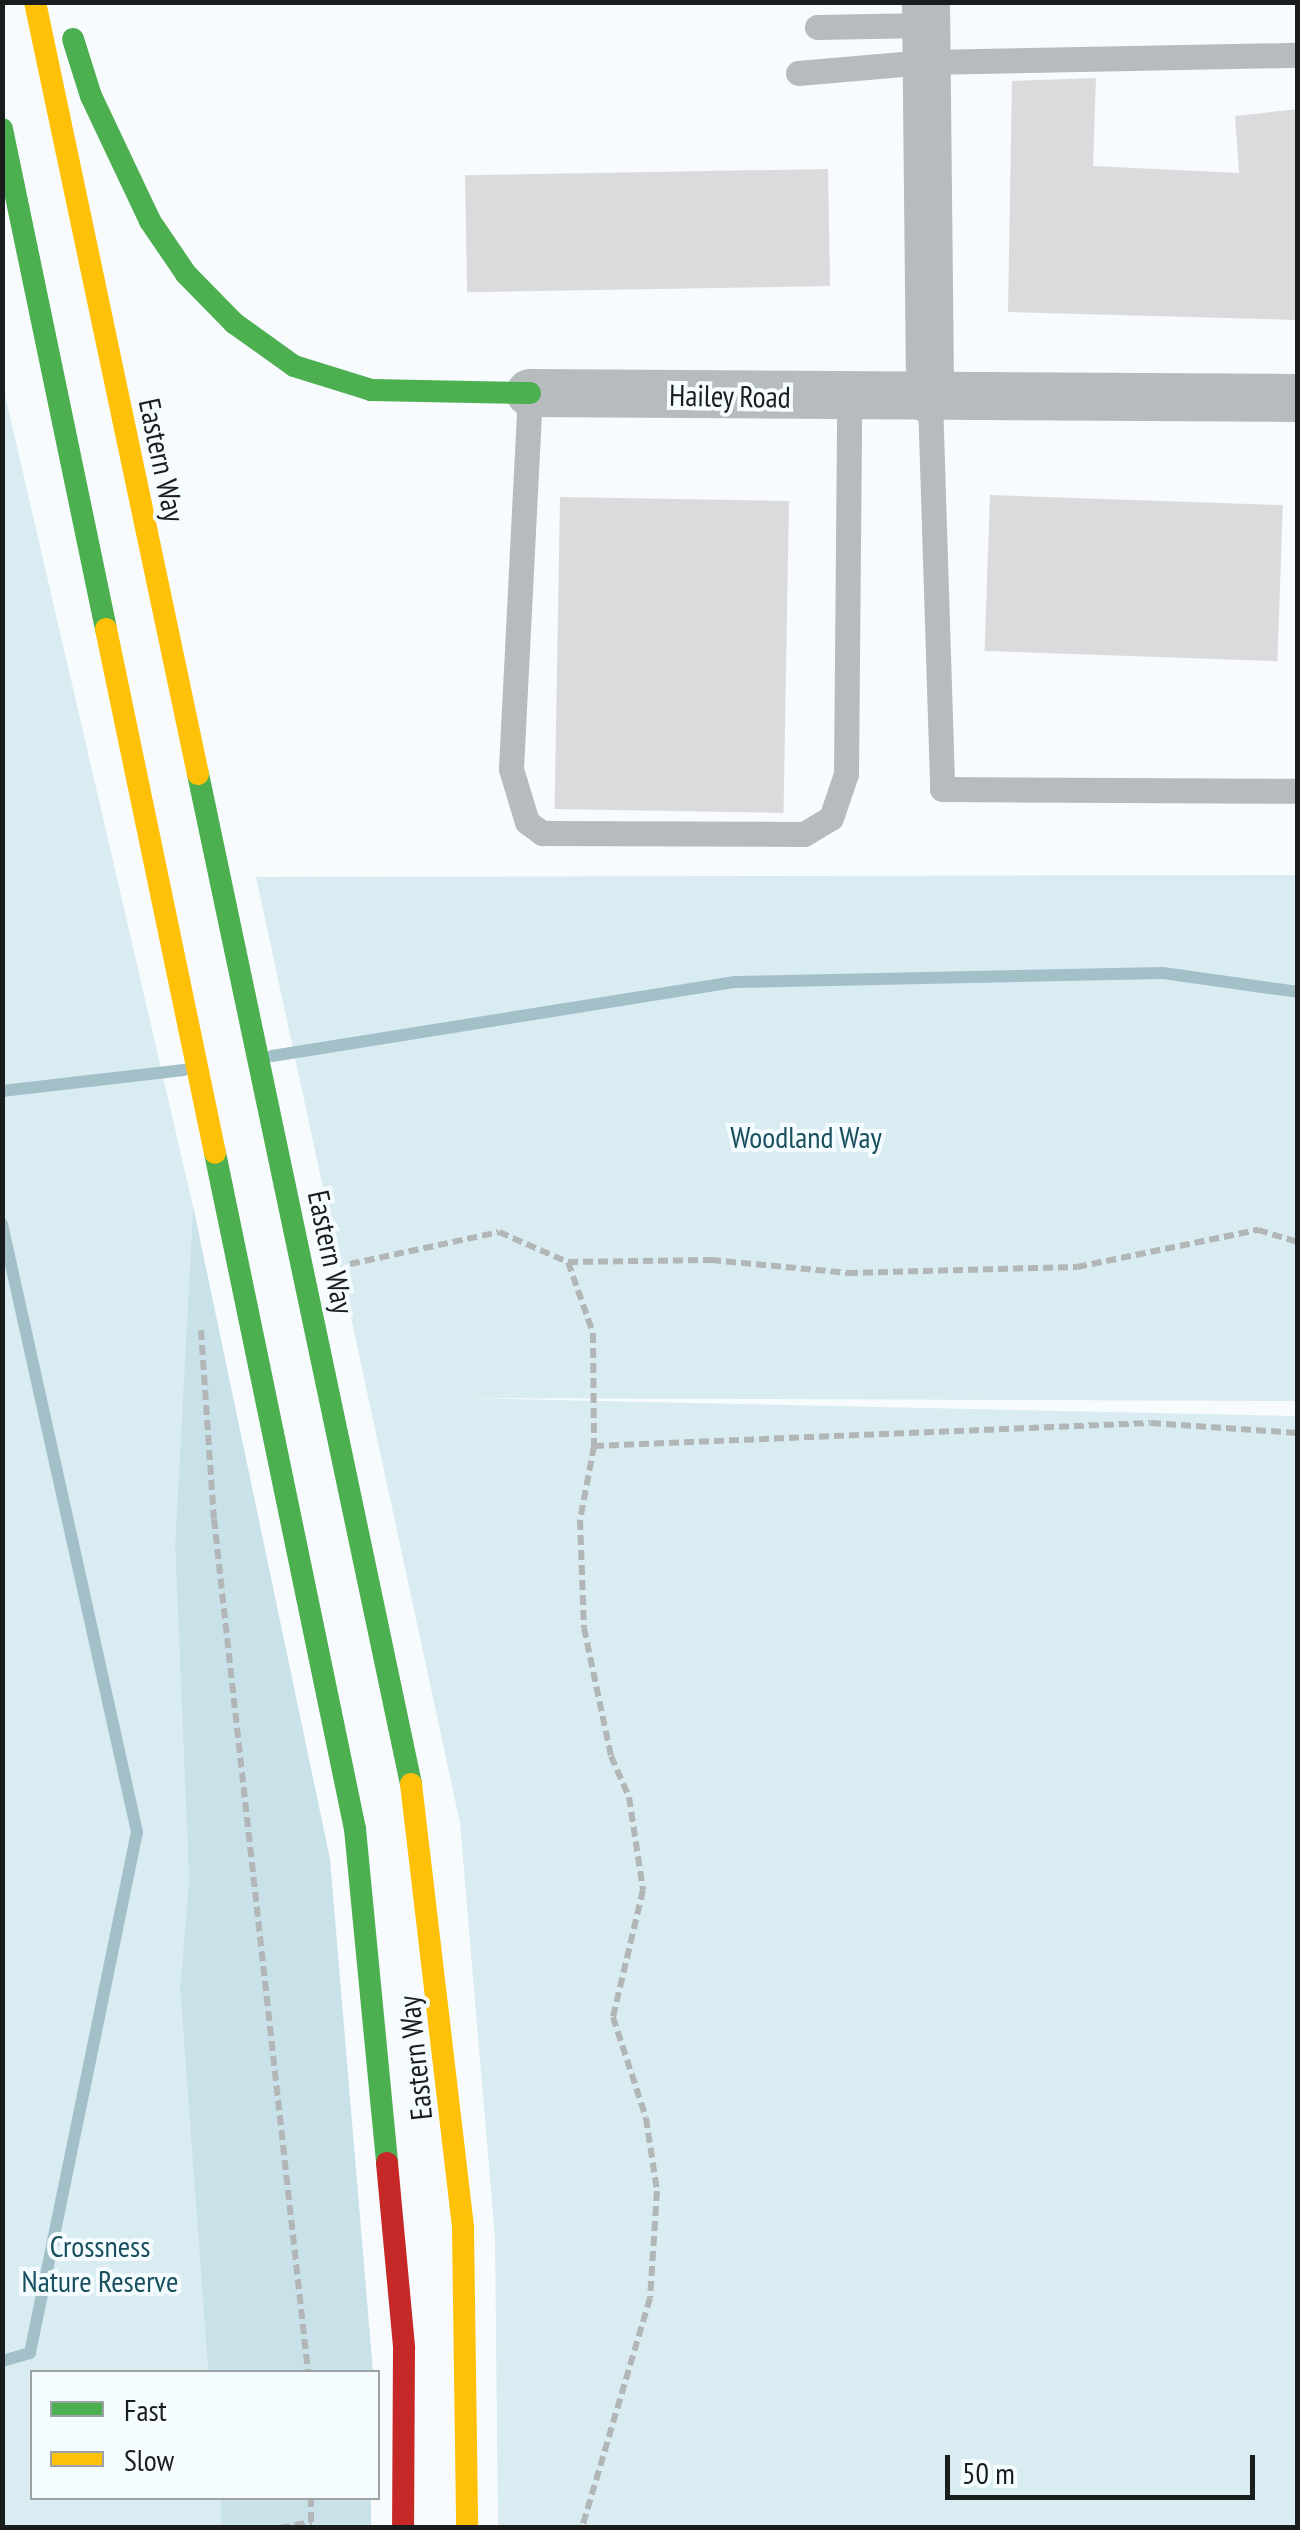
<!DOCTYPE html>
<html>
<head>
<meta charset="utf-8">
<style>
  body { margin:0 }
  #map { position:relative; width:1300px; height:2530px; overflow:hidden; background:#f7fbfd; font-family:"PT Sans Narrow",sans-serif }
  div>[style] { position:absolute }
  [style*='--x'] { left:calc(var(--x)*1px); top:calc(var(--y)*1px); width:calc(var(--w)*1px); rotate:calc(var(--a)*1deg) }
  .green>* { inset:0; background:#d9ecf2 }
  .forest>* { inset:0; background:#c9e1e9; transform-origin:0 0 }
  .stream>* { height:12px; margin:-6px; padding:0 6px; transform-origin:6px; border-radius:6px; background:#a3c0c9 }
  .building>* { inset:0; background:#dbdbdd; transform-origin:0 0 }
  .path>* { height:6px; margin-top:-3px; transform-origin:0; background:repeating-linear-gradient(90deg,#b2b6b7 0 10px,transparent 0 15px) }
  .lane>* { height:25px; margin:-12.5px; padding:0 12.5px; transform-origin:12.5px; border-radius:12.5px; background:#b6bbbe }
  .street>* { height:48px; margin:-24px; padding:0 24px; transform-origin:24px; border-radius:24px; background:#b6bbbe }
  .fast>* { height:22px; margin:-11px; padding:0 11px; transform-origin:11px; border-radius:11px; background:#4caf50 }
  .slow>* { height:22px; margin:-11px; padding:0 11px; transform-origin:11px; border-radius:11px; background:#ffc107 }
  .jam>* { height:22px; margin:-11px; padding:0 11px; transform-origin:11px; border-radius:11px; background:#c62828 }
  span { translate:-50% -50%; white-space:nowrap; text-align:center; line-height:1.15; -webkit-text-stroke:8px #f5fcff; paint-order:stroke }
  .street-label { font-size:30px; color:#1a1d1e }
  .park-label { font-size:30px; color:#19505f }
  .frame { position:absolute; inset:0; border:5px solid #1a1d1e; pointer-events:none }
  .legend { position:absolute; left:30px; top:2370px; width:350px; height:130px; box-sizing:border-box; background:#f5fcff; border:2px solid #9da3a5; margin:0; padding:12px 18px; list-style:none; font-size:30px; color:#1a1d1e }
  .legend li { display:flex; align-items:center; gap:20px; height:50px }
  .legend b { width:50px; border:2px solid #9da3a5 }
  .scale { position:absolute; left:945px; top:2455px; width:310px; height:45px; box-sizing:border-box; border:5px solid #1a1d1e; border-top:0; padding-left:12px; font-size:30px; line-height:35px; white-space:nowrap; color:#1a1d1e; -webkit-text-stroke:8px #f5fcff; paint-order:stroke }
</style>
</head>
<body>
<div id="map">
  <div class="green">
    <i style="clip-path:polygon(2px 382px,193px 1206px,175px 1545px,189px 1880px,180px 1988px,208px 2372px,32px 2372px,32px 2498px,221px 2498px,223px 2527px,3px 2527px)"></i>
    <i style="clip-path:polygon(1297px 875px,1297px 1401px,463px 1398px,1297px 1416px,1297px 2527px,498px 2527px,495px 2238px,460px 1823px,256px 877px)"></i>
  </div>
  <div class="forest">
    <i style="clip-path:polygon(193px 1206px,330px 1859px,373px 2372px,208px 2372px,180px 1988px,189px 1880px,175px 1545px)"></i>
    <i style="left:221px;top:2498px;width:150px;height:29px"></i>
  </div>
  <div class="stream">
    <i style="--x:272;--y:1056;--w:469;--a:-9.1"></i>
    <i style="--x:735;--y:982;--w:428;--a:-1.2"></i>
    <i style="--x:1163;--y:973;--w:136;--a:8"></i>
    <i style="--x:2;--y:1091;--w:183;--a:-6.6"></i>
    <i style="--x:2;--y:1224;--w:623;--a:77.48"></i>
    <i style="--x:137;--y:1832;--w:532;--a:101.61"></i>
    <i style="--x:30;--y:2353;--w:29;--a:164"></i>
  </div>
  <div class="building">
    <i style="clip-path:polygon(1096px 78px,1093px 166px,1239px 173px,1235px 116px,1298px 109px,1298px 320px,1008px 312px,1012px 81px)"></i>
    <i style="left:828px;top:169px;width:117px;height:363px;rotate:89deg"></i>
    <i style="left:990px;top:495px;width:293px;height:156px;rotate:2deg"></i>
    <i style="left:560px;top:497px;width:229px;height:312px;rotate:1deg"></i>
  </div>
  <div class="path">
    <i style="--x:568;--y:1262;--w:75;--a:70.6"></i>
    <i style="--x:593;--y:1333;--w:113;--a:89.5"></i>
    <i style="--x:594;--y:1446;--w:75;--a:100.7"></i>
    <i style="--x:580;--y:1520;--w:108;--a:87.9"></i>
    <i style="--x:584;--y:1628;--w:131;--a:78.1"></i>
    <i style="--x:611;--y:1756;--w:45;--a:66.3"></i>
    <i style="--x:629;--y:1797;--w:94;--a:81.4"></i>
    <i style="--x:643;--y:1890;--w:130;--a:103.3"></i>
    <i style="--x:613;--y:2017;--w:106;--a:71.9"></i>
    <i style="--x:646;--y:2118;--w:74;--a:81.4"></i>
    <i style="--x:657;--y:2191;--w:107;--a:93.7"></i>
    <i style="--x:650;--y:2298;--w:240;--a:106.5"></i>
    <i style="--x:350;--y:1264;--w:152;--a:-12.1"></i>
    <i style="--x:499;--y:1232;--w:75;--a:23.5"></i>
    <i style="--x:568;--y:1262;--w:143;--a:-0.8"></i>
    <i style="--x:711;--y:1260;--w:138;--a:5.4"></i>
    <i style="--x:848;--y:1273;--w:229;--a:-1.5"></i>
    <i style="--x:1077;--y:1267;--w:185;--a:-11.6"></i>
    <i style="--x:1258;--y:1230;--w:42;--a:16.7"></i>
    <i style="--x:201;--y:1330;--w:189;--a:86.1"></i>
    <i style="--x:214;--y:1519;--w:858;--a:83.71"></i>
    <i style="--x:594;--y:1446;--w:557;--a:-2.36"></i>
    <i style="--x:1151;--y:1423;--w:147;--a:3.9"></i>
    <i style="--x:280;--y:2528;--w:32;--a:-11"></i>
    <i style="--x:311;--y:2522;--w:24;--a:-90"></i>
  </div>
  <div class="lane">
    <i style="--x:817;--y:27;--w:109;--a:-1.1"></i>
    <i style="--x:798;--y:73;--w:128;--a:-4.9"></i>
    <i style="--x:926;--y:62;--w:372;--a:-1.1"></i>
    <i style="--x:530;--y:393;--w:376;--a:92.9"></i>
    <i style="--x:511;--y:769;--w:55;--a:73.2"></i>
    <i style="--x:527;--y:822;--w:19;--a:36"></i>
    <i style="--x:542;--y:833;--w:262;--a:0.2"></i>
    <i style="--x:804;--y:834;--w:31;--a:-31"></i>
    <i style="--x:831;--y:818;--w:46;--a:-71.2"></i>
    <i style="--x:846;--y:774;--w:376;--a:-89.5"></i>
    <i style="--x:930;--y:400;--w:389;--a:88.2"></i>
    <i style="--x:942;--y:789;--w:356;--a:0.3"></i>
  </div>
  <div class="street">
    <i style="--x:926;--y:2;--w:398;--a:89.4"></i>
    <i style="--x:530;--y:393;--w:768;--a:0.37"></i>
  </div>
  <div class="fast">
    <i style="--x:73;--y:39;--w:60;--a:72.5"></i>
    <i style="--x:91;--y:96;--w:138;--a:64.7"></i>
    <i style="--x:150;--y:221;--w:64;--a:55.8"></i>
    <i style="--x:186;--y:274;--w:69;--a:45.6"></i>
    <i style="--x:234;--y:323;--w:74;--a:35.6"></i>
    <i style="--x:294;--y:366;--w:81;--a:17.3"></i>
    <i style="--x:371;--y:390;--w:159;--a:1.1"></i>
    <i style="--x:2;--y:129;--w:511;--a:78.25"></i>
    <i style="--x:198;--y:774;--w:1032;--a:78.09"></i>
    <i style="--x:215;--y:1153;--w:690;--a:78.3"></i>
    <i style="--x:355;--y:1829;--w:336;--a:84.5"></i>
  </div>
  <div class="slow">
    <i style="--x:35;--y:2;--w:789;--a:78.08"></i>
    <i style="--x:106;--y:629;--w:535;--a:78.25"></i>
    <i style="--x:411;--y:1784;--w:448;--a:83.3"></i>
    <i style="--x:463;--y:2229;--w:299;--a:89.2"></i>
  </div>
  <div class="jam">
    <i style="--x:387;--y:2163;--w:186;--a:84.7"></i>
    <i style="--x:404;--y:2348;--w:180;--a:90.3"></i>
  </div>
  <div class="street-label">
    <span style="left:730px;top:396px;rotate:1deg">Hailey Road</span>
    <span style="left:162px;top:460px;rotate:78deg">Eastern Way</span>
    <span style="left:331px;top:1252px;rotate:78deg">Eastern Way</span>
    <span style="left:415px;top:2058px;rotate:-96deg">Eastern Way</span>
  </div>
  <div class="park-label">
    <span style="left:806px;top:1137px">Woodland Way</span>
    <span style="left:100px;top:2263px">Crossness<br>Nature Reserve</span>
  </div>
  <div class="frame"></div>
  <ul class="legend">
  <li><b style="height:12px;background:#4caf50"></b>Fast</li>
  <li><b style="height:12px;background:#ffc107"></b>Slow</li>
  </ul>
  <div class="scale">50 m</div>
</div>
</body>
</html>
